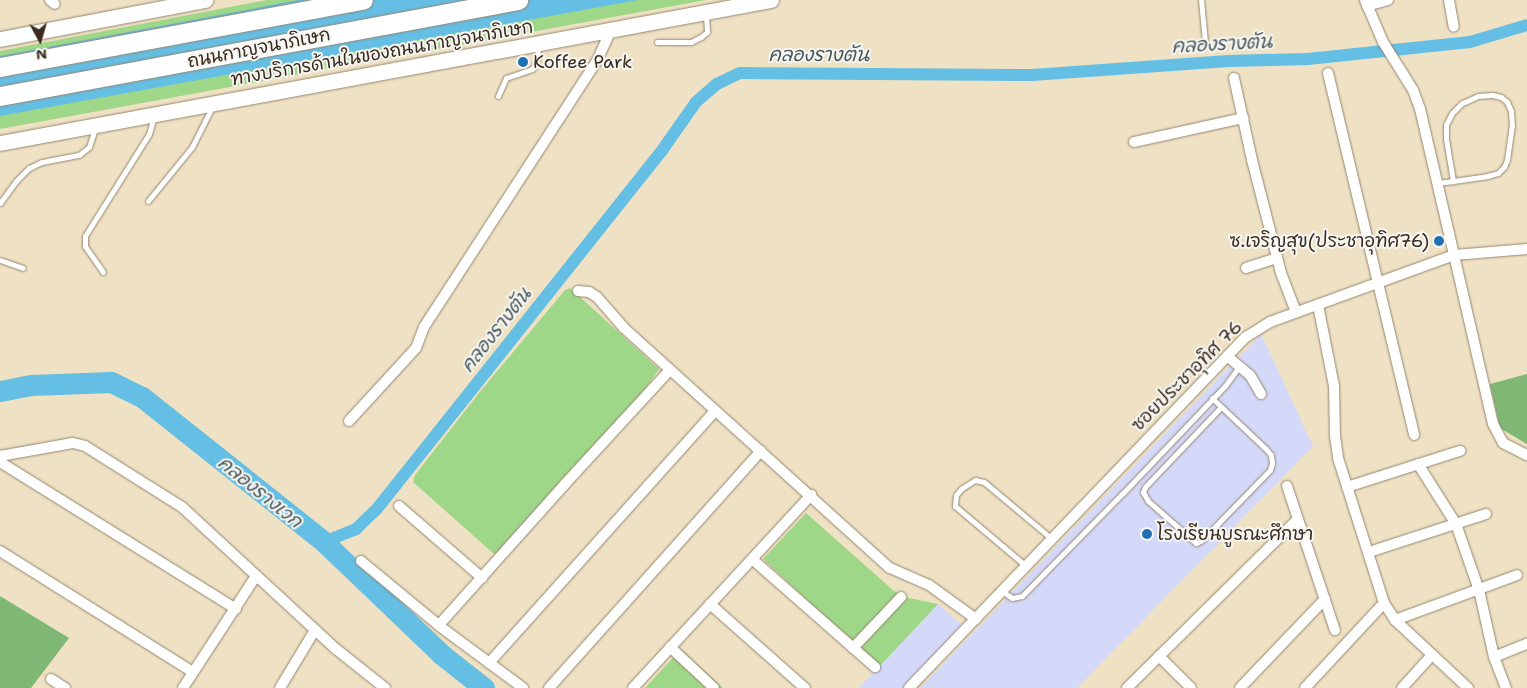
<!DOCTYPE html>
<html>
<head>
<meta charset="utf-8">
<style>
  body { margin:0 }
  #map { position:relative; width:1527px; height:688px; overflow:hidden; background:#efe1c3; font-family:"Shantell Sans","Playpen Sans Thai",sans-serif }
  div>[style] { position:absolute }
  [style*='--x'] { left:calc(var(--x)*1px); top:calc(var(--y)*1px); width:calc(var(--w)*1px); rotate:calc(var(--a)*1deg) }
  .built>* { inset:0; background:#d4d8f9 }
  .green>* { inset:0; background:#9fd789 }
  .forest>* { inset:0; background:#7fb875 }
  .water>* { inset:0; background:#65bee3 }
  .canal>* { height:12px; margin:-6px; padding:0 6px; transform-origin:6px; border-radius:6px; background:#65bee3 }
  .river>* { height:21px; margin:-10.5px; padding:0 10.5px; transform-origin:10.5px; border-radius:10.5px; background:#65bee3 }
  .roads { filter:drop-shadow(0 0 1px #958670) drop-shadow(0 0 1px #958670) }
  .service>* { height:5px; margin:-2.5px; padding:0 2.5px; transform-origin:2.5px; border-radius:2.5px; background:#fff }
  .minor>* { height:10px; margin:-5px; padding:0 5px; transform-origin:5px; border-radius:5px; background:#fff }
  .secondary>* { height:15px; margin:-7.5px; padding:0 7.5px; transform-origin:7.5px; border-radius:7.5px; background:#fff }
  .motorway>* { height:19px; margin:-9.5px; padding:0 9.5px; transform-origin:9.5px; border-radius:9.5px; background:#fff }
  .dots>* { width:14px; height:14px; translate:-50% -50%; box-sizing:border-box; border:2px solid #f6f6f2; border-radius:50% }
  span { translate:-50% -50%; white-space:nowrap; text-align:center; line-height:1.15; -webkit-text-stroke:4px #f6f6f2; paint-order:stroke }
  .street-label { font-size:18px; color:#3b2a1e }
  .poi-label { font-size:18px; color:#3b2a1e }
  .left { translate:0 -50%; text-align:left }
  .right { translate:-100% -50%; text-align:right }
  .water-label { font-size:19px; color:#485659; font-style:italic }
  .north { position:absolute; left:15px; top:15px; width:50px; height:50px; -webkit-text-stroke:4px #f6f6f2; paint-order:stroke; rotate:174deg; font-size:14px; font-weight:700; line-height:20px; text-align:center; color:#3b2a1e }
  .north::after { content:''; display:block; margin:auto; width:18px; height:22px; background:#3b2a1e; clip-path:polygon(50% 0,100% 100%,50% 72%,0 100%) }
</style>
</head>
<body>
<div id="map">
  <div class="built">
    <i style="clip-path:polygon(1261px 334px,1313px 446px,1077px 688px,920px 688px)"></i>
    <i style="clip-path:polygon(938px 604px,963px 626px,903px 688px,859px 688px)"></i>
  </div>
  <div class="green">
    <i style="clip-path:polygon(267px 0,706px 0,0 129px,0 51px)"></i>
    <i style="clip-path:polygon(570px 288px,659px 369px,645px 389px,501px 554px,494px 554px,413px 482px,415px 475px,479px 393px,565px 290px)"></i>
    <i style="clip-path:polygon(806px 513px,894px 591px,909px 598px,938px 604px,879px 667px,763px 559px)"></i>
    <i style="clip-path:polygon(681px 649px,723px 688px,645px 688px)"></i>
  </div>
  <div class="forest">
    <i style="clip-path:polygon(1527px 374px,1527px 444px,1500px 428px,1490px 384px)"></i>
    <i style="clip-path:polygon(0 596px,69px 638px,31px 688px,0 688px)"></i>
  </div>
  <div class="water">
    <i style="clip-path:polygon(298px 0,638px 0,0 116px,0 56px)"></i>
  </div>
  <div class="canal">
    <i style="--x:324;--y:542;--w:35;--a:-22"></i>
    <i style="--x:356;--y:529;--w:28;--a:-44"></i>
    <i style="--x:376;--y:510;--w:461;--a:-51.5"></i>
    <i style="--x:663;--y:149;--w:57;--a:-54.9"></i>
    <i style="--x:696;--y:102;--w:28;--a:-41"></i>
    <i style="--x:717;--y:84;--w:25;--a:-26"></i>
    <i style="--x:740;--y:73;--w:292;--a:0.4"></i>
    <i style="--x:1032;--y:75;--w:197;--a:-4.1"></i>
    <i style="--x:1229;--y:61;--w:79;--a:-1.5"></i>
    <i style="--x:1308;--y:59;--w:163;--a:-6"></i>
    <i style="--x:1470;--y:42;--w:59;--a:-16.6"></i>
  </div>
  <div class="river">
    <i style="--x:0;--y:391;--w:32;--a:-11"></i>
    <i style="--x:31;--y:385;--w:80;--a:-2.1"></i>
    <i style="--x:111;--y:382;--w:34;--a:26"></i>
    <i style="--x:142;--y:397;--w:233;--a:38.5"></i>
    <i style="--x:324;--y:542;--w:162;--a:43.7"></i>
    <i style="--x:441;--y:654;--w:55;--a:38.3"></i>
  </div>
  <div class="roads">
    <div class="service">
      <i style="--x:1201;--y:0;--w:42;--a:84.6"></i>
      <i style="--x:657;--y:42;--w:34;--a:0"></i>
      <i style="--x:691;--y:42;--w:11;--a:-27"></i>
      <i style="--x:701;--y:37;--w:8;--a:-40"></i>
      <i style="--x:707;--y:32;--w:19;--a:-93"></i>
      <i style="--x:498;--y:96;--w:20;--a:-66"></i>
      <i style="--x:506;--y:78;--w:28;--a:-19"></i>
      <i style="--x:532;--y:69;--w:9;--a:-58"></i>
      <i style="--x:537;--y:61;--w:15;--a:-86"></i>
      <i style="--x:1438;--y:183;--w:15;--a:-8"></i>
      <i style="--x:1453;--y:181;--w:34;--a:-8"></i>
      <i style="--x:1487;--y:176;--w:11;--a:-15"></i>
      <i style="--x:1498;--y:173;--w:8;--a:-45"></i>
      <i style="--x:1504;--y:167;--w:8;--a:-67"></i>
      <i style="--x:1507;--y:160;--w:34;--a:-82"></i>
      <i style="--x:1512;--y:126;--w:15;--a:-94"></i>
      <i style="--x:1511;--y:111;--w:10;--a:-114"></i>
      <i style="--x:1507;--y:102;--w:8;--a:-140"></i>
      <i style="--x:1501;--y:97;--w:9;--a:-167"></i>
      <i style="--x:1492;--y:95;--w:14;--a:176"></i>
      <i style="--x:1478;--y:96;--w:17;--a:156"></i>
      <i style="--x:1462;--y:103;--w:14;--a:135"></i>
      <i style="--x:1452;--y:113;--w:13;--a:117"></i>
      <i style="--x:1446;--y:125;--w:14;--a:90"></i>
      <i style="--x:1446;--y:139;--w:43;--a:80.5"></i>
      <i style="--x:148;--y:201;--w:70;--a:-50.8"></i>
      <i style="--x:192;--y:147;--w:45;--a:-63.4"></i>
      <i style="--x:0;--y:203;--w:27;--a:-54"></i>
      <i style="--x:16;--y:181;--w:18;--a:-45"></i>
      <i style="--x:29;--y:168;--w:14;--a:-25"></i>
      <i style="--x:42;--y:162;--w:38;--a:-11"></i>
      <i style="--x:79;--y:155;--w:13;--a:-39"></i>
      <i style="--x:89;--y:147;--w:20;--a:-72"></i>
      <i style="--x:0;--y:260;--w:24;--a:19"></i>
      <i style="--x:103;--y:272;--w:32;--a:-125"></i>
      <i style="--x:85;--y:246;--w:10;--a:-90"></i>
      <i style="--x:85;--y:236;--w:120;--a:-57.9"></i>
      <i style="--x:149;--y:134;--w:18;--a:-74"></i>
      <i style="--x:1212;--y:398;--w:74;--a:43.4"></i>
      <i style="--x:1266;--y:449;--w:8;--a:50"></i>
      <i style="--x:1271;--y:455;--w:8;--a:83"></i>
      <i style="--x:1272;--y:463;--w:7;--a:106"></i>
      <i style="--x:1270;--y:470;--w:98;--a:134.2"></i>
      <i style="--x:1202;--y:540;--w:7;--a:153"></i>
      <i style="--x:1196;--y:543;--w:64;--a:-138.8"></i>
      <i style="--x:1148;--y:501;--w:10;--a:-119"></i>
      <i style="--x:1143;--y:492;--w:5;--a:-68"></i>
      <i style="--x:1145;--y:487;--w:110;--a:-46.5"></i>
      <i style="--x:1026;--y:566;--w:93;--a:-139.8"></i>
      <i style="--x:955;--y:506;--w:11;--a:-85"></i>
      <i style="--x:956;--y:495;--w:8;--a:-50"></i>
      <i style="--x:961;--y:489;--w:17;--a:-33"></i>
      <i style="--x:975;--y:480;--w:9;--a:13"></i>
      <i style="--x:984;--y:482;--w:89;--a:40"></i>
      <i style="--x:1002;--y:591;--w:12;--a:35"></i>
      <i style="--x:1012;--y:598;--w:10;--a:-11"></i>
      <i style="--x:1022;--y:596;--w:144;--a:-45.6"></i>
      <i style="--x:1123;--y:493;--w:148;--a:-46.4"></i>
      <i style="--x:1225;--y:386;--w:24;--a:-54"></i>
    </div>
    <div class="minor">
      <i style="--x:50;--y:0;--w:6;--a:39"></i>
      <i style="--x:1449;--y:0;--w:27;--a:80"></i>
      <i style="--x:1367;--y:6;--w:22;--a:-16"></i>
      <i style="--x:1328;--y:73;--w:372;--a:76.6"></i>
      <i style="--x:1234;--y:78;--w:84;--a:77.6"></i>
      <i style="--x:1252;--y:160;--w:117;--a:75.6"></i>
      <i style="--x:1281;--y:273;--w:42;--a:69"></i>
      <i style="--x:1134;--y:142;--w:112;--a:-12.4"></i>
      <i style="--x:1527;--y:249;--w:73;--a:175.3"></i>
      <i style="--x:1454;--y:255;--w:173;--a:77"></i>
      <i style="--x:1493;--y:424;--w:21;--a:62"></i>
      <i style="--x:1503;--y:443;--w:27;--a:27"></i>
      <i style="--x:1246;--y:268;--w:33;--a:-18"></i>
      <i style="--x:578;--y:291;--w:11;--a:5"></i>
      <i style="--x:589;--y:292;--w:9;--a:32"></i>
      <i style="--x:597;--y:297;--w:41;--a:48.9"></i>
      <i style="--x:624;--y:328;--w:358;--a:42.1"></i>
      <i style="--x:890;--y:568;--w:43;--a:23.6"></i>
      <i style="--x:929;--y:585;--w:58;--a:35.9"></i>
      <i style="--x:1318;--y:305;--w:83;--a:78.8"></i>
      <i style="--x:1334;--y:386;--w:50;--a:88.9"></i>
      <i style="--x:1335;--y:436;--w:22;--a:82"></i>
      <i style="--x:1338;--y:458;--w:152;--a:72.4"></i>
      <i style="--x:1384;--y:603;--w:20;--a:57"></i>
      <i style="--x:1395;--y:620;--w:100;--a:43"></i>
      <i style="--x:1227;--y:356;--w:30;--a:40"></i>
      <i style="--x:1250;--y:375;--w:22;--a:60"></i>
      <i style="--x:349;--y:421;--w:99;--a:-47.5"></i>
      <i style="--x:416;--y:348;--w:22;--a:-69"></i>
      <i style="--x:424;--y:327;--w:317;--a:-57"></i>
      <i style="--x:597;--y:61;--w:34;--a:-66"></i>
      <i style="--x:0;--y:456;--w:74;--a:-10.1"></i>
      <i style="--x:73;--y:443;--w:12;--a:14"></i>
      <i style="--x:85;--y:446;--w:115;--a:32.2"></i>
      <i style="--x:182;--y:507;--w:209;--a:42.7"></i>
      <i style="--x:336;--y:649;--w:63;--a:38.5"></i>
      <i style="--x:0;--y:462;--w:278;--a:31.9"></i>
      <i style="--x:1418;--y:464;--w:71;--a:57.7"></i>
      <i style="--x:1456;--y:524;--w:70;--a:70.8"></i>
      <i style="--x:1479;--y:590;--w:69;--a:77.4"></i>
      <i style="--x:1494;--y:657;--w:33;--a:69"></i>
      <i style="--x:1287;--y:486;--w:152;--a:71.6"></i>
      <i style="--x:1347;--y:487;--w:119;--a:-17.7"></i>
      <i style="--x:399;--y:506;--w:110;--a:40.9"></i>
      <i style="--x:0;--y:551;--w:228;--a:32.1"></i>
      <i style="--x:1369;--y:552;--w:123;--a:-18"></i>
      <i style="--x:752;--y:559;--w:164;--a:41.3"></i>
      <i style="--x:361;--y:561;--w:105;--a:39.6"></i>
      <i style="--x:442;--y:628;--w:101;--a:36.5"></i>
      <i style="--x:710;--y:604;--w:127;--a:41.5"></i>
      <i style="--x:1395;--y:620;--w:130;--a:-20.2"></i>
      <i style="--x:439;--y:625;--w:189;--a:-48.2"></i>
      <i style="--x:565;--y:484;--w:155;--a:-47.4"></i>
      <i style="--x:670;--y:647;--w:60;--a:43"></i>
      <i style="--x:853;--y:648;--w:70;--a:-46.7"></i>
      <i style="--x:1159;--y:656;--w:45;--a:45"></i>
      <i style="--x:1494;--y:657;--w:35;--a:-22"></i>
      <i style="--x:489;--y:663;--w:338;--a:-48.1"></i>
      <i style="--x:51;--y:679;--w:17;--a:33"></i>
      <i style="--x:183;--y:688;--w:134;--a:-56.9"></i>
      <i style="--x:280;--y:688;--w:68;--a:-58.9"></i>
      <i style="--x:549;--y:688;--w:318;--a:-48.2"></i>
      <i style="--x:633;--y:688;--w:263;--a:-47.3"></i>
      <i style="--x:909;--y:688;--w:487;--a:-46.2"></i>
      <i style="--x:1246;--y:337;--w:28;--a:-32"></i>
      <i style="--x:1270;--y:322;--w:196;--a:-20"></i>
      <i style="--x:1454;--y:255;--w:150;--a:-103.1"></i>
      <i style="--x:1420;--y:109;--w:20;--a:-110"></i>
      <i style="--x:1413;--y:90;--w:57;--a:-122"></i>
      <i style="--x:1383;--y:42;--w:46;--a:-113.2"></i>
      <i style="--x:1127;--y:688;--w:240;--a:-44.7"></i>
      <i style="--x:1240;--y:688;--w:123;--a:-46.3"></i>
      <i style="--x:1305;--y:688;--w:116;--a:-47.1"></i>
      <i style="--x:1402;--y:688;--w:45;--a:-47.7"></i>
    </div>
    <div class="secondary">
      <i style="--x:0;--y:39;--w:209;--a:-10.8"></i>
      <i style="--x:0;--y:143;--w:784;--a:-10.51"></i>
    </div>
    <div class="motorway">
      <i style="--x:0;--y:67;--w:369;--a:-10.5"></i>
      <i style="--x:0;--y:96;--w:527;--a:-10.5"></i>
    </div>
  </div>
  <div class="dots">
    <i style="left:523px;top:62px;background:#1f6fb2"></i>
    <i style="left:1439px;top:241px;background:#1f6fb2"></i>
    <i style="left:1147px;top:534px;background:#1f6fb2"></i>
  </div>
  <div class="street-label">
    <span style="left:259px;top:48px;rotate:-11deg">ถนนกาญจนาภิเษก</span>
    <span style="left:382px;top:53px;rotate:-10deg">ทางบริการด้านในของถนนกาญจนาภิเษก</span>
    <span style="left:1187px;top:376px;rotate:-45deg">ซอยประชาอุทิศ 76</span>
  </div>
  <div class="poi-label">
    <span class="left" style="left:533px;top:62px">Koffee Park</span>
    <span class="right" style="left:1429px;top:241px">ซ.เจริญสุข(ประชาอุทิศ76)</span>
    <span class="left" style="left:1157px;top:534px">โรงเรียนบูรณะศึกษา</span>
  </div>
  <div class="water-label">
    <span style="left:1222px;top:44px;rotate:-3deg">คลองรางตัน</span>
    <span style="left:819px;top:55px">คลองรางตัน</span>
    <span style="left:496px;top:330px;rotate:-52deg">คลองรางตัน</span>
    <span style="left:260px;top:492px;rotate:39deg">คลองรางเวก</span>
  </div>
  <div class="north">N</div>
</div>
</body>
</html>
